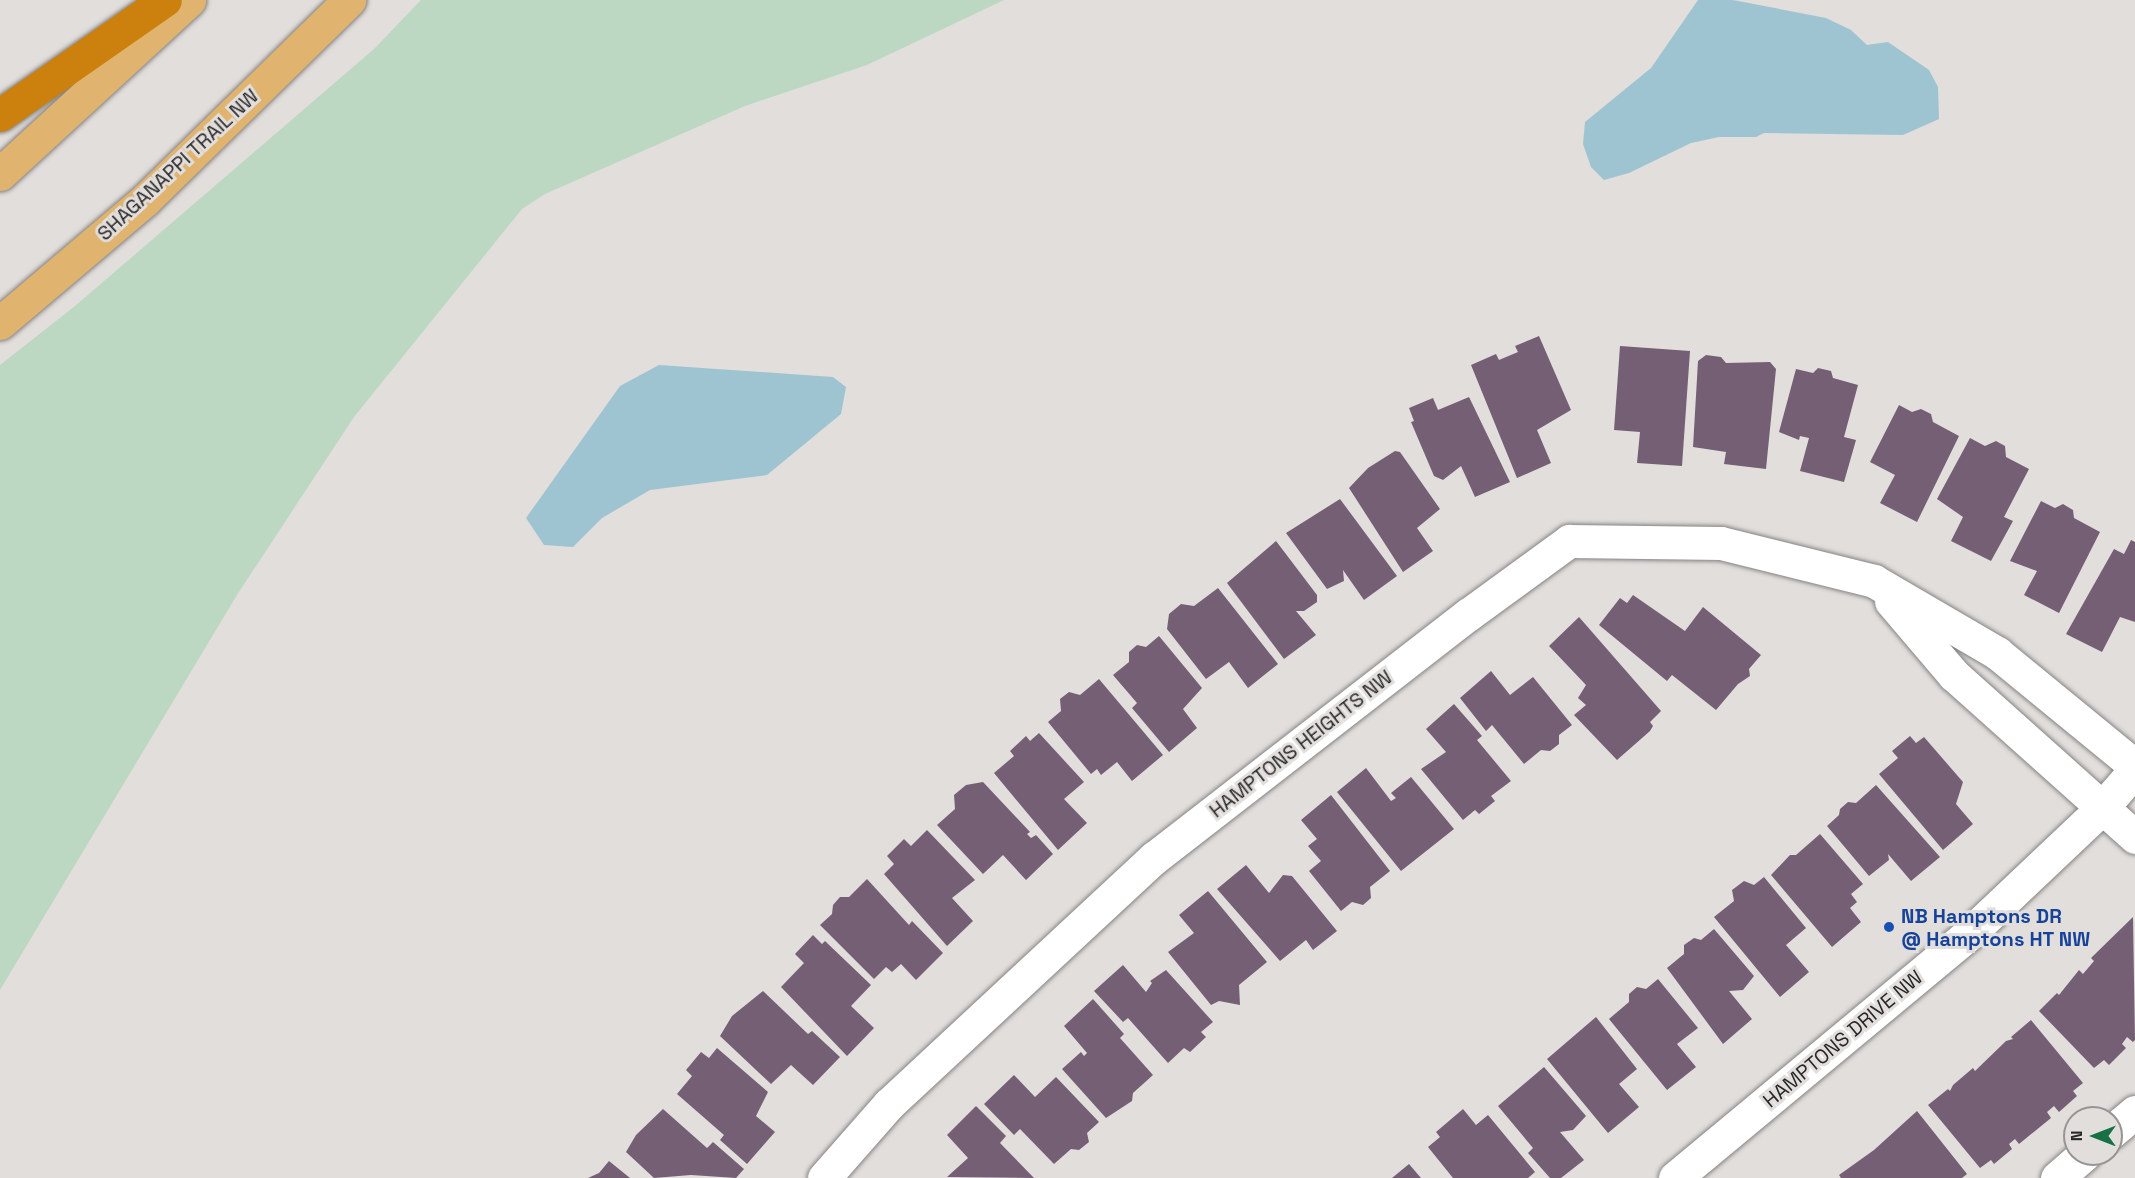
<!DOCTYPE html>
<html>
<head>
<meta charset="utf-8">
<style>
  body { margin:0 }
  #map { position:relative; width:2135px; height:1178px; overflow:hidden; background:#e1dedc; font-family:"Space Grotesk",sans-serif }
  div>[style] { position:absolute }
  [style*='--x'] { left:calc(var(--x)*1px); top:calc(var(--y)*1px); width:calc(var(--w)*1px); rotate:calc(var(--a)*1deg) }
  .green>* { inset:0; background:#bdd8c2 }
  .water>* { inset:0; background:#9fc4d1 }
  .building>* { inset:0; background:#755f75 }
  .roads { filter:drop-shadow(0 0 2px #858381) drop-shadow(0 0 2px #858381) }
  .minor>* { height:33px; margin:-16.5px; padding:0 16.5px; transform-origin:16.5px; border-radius:16.5px; background:#fff }
  .tertiary>* { height:33px; margin:-16.5px; padding:0 16.5px; transform-origin:16.5px; border-radius:16.5px; background:#fff }
  .primary>* { height:33px; margin:-16.5px; padding:0 16.5px; transform-origin:16.5px; border-radius:16.5px; background:#e0b36f }
  .motorway>* { height:33px; margin:-16.5px; padding:0 16.5px; transform-origin:16.5px; border-radius:16.5px; background:#cc810f }
  .dots>* { width:16px; height:16px; translate:-50% -50%; box-sizing:border-box; border:3px solid #e1dedc; border-radius:50% }
  span { translate:-50% -50%; white-space:nowrap; text-align:center; line-height:1.15; -webkit-text-stroke:6px #e1dedc; paint-order:stroke }
  .street-label { font-size:20px; color:#272726 }
  .transit-label { font-size:20px; color:#164399; font-weight:700 }
  .left { translate:0 -50%; text-align:left }
  .north { position:absolute; left:2063px; top:1106px; width:60px; height:60px; box-sizing:border-box; background:#e1dedc; border:2px solid #979593; border-radius:50%; rotate:270deg; font-size:16px; font-weight:700; line-height:24px; text-align:center; color:#272726 }
  .north::after { content:''; display:block; margin:auto; width:21px; height:27px; background:#177145; clip-path:polygon(50% 0,100% 100%,50% 72%,0 100%) }
</style>
</head>
<body>
<div id="map">
  <div class="green">
    <i style="clip-path:polygon(421px 0,1004px 0,867px 65px,745px 106px,545px 194px,522px 209px,354px 417px,237px 595px,0 990px,0 365px,75px 306px,374px 49px)"></i>
  </div>
  <div class="water">
    <i style="clip-path:polygon(1698px 0,1733px 0,1826px 18px,1851px 30px,1867px 45px,1888px 42px,1929px 70px,1938px 87px,1939px 119px,1903px 135px,1764px 133px,1756px 137px,1719px 137px,1691px 143px,1629px 173px,1604px 180px,1591px 167px,1583px 144px,1585px 122px,1651px 68px)"></i>
    <i style="clip-path:polygon(659px 365px,833px 377px,846px 387px,841px 414px,767px 475px,650px 490px,602px 518px,573px 547px,544px 545px,526px 518px,620px 386px)"></i>
  </div>
  <div class="building">
    <i style="clip-path:polygon(1539px 336px,1571px 410px,1537px 430px,1551px 463px,1517px 478px,1471px 365px,1496px 354px,1499px 360px,1518px 352px,1515px 346px)"></i>
    <i style="clip-path:polygon(1620px 346px,1690px 351px,1682px 466px,1637px 463px,1640px 432px,1614px 430px)"></i>
    <i style="clip-path:polygon(1706px 355px,1721px 357px,1726px 363px,1770px 362px,1776px 369px,1766px 469px,1724px 464px,1726px 452px,1693px 447px,1698px 361px)"></i>
    <i style="clip-path:polygon(1818px 368px,1831px 371px,1833px 378px,1858px 385px,1844px 437px,1856px 440px,1844px 482px,1800px 471px,1809px 438px,1800px 436px,1799px 440px,1779px 432px,1796px 369px,1813px 373px)"></i>
    <i style="clip-path:polygon(1469px 397px,1510px 482px,1475px 497px,1461px 466px,1443px 480px,1434px 476px,1411px 422px,1414px 421px,1409px 408px,1433px 398px,1438px 410px)"></i>
    <i style="clip-path:polygon(1899px 405px,1912px 412px,1921px 409px,1931px 414px,1933px 422px,1959px 436px,1917px 522px,1880px 503px,1895px 475px,1870px 462px)"></i>
    <i style="clip-path:polygon(1970px 438px,1985px 446px,1996px 441px,2005px 446px,2006px 457px,2029px 469px,2004px 517px,2013px 521px,1991px 561px,1951px 541px,1963px 517px,1937px 499px)"></i>
    <i style="clip-path:polygon(1395px 451px,1400px 452px,1440px 509px,1417px 528px,1433px 551px,1403px 572px,1349px 488px,1368px 468px)"></i>
    <i style="clip-path:polygon(1340px 499px,1397px 576px,1364px 600px,1343px 570px,1344px 581px,1327px 589px,1286px 533px)"></i>
    <i style="clip-path:polygon(2041px 501px,2055px 508px,2063px 504px,2073px 510px,2074px 518px,2100px 532px,2059px 613px,2024px 595px,2037px 571px,2010px 561px)"></i>
    <i style="clip-path:polygon(2131px 540px,2135px 542px,2135px 622px,2120px 617px,2102px 652px,2066px 634px,2114px 549px,2124px 554px)"></i>
    <i style="clip-path:polygon(1276px 541px,1317px 595px,1317px 602px,1304px 611px,1296px 611px,1316px 635px,1284px 659px,1227px 583px)"></i>
    <i style="clip-path:polygon(1218px 588px,1278px 664px,1248px 688px,1229px 662px,1206px 679px,1167px 629px,1169px 614px,1181px 604px,1194px 606px)"></i>
    <i style="clip-path:polygon(1633px 595px,1685px 631px,1703px 607px,1761px 655px,1749px 669px,1750px 676px,1738px 684px,1716px 710px,1672px 675px,1667px 681px,1599px 625px,1620px 598px,1627px 603px)"></i>
    <i style="clip-path:polygon(1579px 617px,1661px 711px,1650px 722px,1653px 726px,1650px 731px,1617px 760px,1574px 715px,1586px 705px,1578px 698px,1586px 685px,1549px 646px)"></i>
    <i style="clip-path:polygon(1159px 636px,1202px 688px,1183px 709px,1197px 728px,1169px 752px,1132px 708px,1137px 703px,1113px 675px,1129px 662px,1129px 652px,1137px 645px,1146px 647px)"></i>
    <i style="clip-path:polygon(1491px 671px,1510px 695px,1533px 677px,1572px 725px,1559px 735px,1559px 744px,1550px 751px,1541px 750px,1524px 764px,1492px 725px,1486px 731px,1460px 698px)"></i>
    <i style="clip-path:polygon(1099px 679px,1163px 755px,1132px 781px,1117px 762px,1101px 775px,1097px 769px,1091px 774px,1048px 722px,1061px 711px,1060px 699px,1069px 692px,1080px 695px)"></i>
    <i style="clip-path:polygon(1454px 704px,1482px 736px,1477px 740px,1511px 781px,1491px 796px,1495px 801px,1479px 814px,1475px 810px,1463px 820px,1421px 769px,1446px 752px,1426px 729px)"></i>
    <i style="clip-path:polygon(1039px 733px,1084px 782px,1064px 799px,1087px 823px,1058px 850px,994px 773px,1014px 756px,1010px 751px,1026px 736px,1030px 741px)"></i>
    <i style="clip-path:polygon(1910px 736px,1916px 743px,1924px 737px,1963px 782px,1956px 804px,1973px 824px,1943px 850px,1879px 774px,1898px 758px,1892px 751px)"></i>
    <i style="clip-path:polygon(1366px 768px,1391px 801px,1396px 798px,1391px 793px,1411px 777px,1454px 829px,1401px 871px,1337px 792px)"></i>
    <i style="clip-path:polygon(983px 782px,1030px 832px,1027px 834px,1031px 838px,1036px 835px,1053px 854px,1026px 880px,1003px 855px,983px 874px,937px 825px,955px 809px,954px 795px,966px 785px)"></i>
    <i style="clip-path:polygon(1876px 785px,1940px 857px,1911px 881px,1888px 854px,1889px 860px,1869px 876px,1827px 826px,1839px 815px,1840px 809px,1848px 802px,1856px 803px)"></i>
    <i style="clip-path:polygon(1331px 795px,1390px 871px,1370px 887px,1371px 898px,1363px 905px,1352px 902px,1341px 911px,1309px 871px,1321px 861px,1308px 846px,1317px 839px,1301px 820px)"></i>
    <i style="clip-path:polygon(927px 830px,975px 880px,952px 898px,973px 921px,947px 946px,884px 874px,894px 864px,887px 856px,904px 839px,911px 846px)"></i>
    <i style="clip-path:polygon(1820px 834px,1863px 884px,1851px 894px,1857px 902px,1850px 908px,1861px 922px,1832px 947px,1771px 875px,1790px 855px,1796px 855px)"></i>
    <i style="clip-path:polygon(1246px 865px,1269px 893px,1283px 875px,1292px 876px,1337px 931px,1313px 950px,1306px 940px,1280px 961px,1217px 889px)"></i>
    <i style="clip-path:polygon(1764px 877px,1806px 928px,1786px 945px,1809px 972px,1780px 997px,1714px 917px,1734px 901px,1732px 890px,1744px 881px,1754px 885px)"></i>
    <i style="clip-path:polygon(867px 879px,909px 925px,912px 921px,943px 953px,916px 980px,901px 964px,892px 972px,886px 967px,874px 979px,820px 925px,832px 914px,833px 905px,840px 897px,849px 897px)"></i>
    <i style="clip-path:polygon(1208px 891px,1267px 962px,1239px 985px,1240px 1005px,1219px 1001px,1211px 1005px,1168px 952px,1194px 933px,1179px 915px)"></i>
    <i style="clip-path:polygon(2133px 917px,2135px 1040px,2133px 1042px,2127px 1037px,2122px 1044px,2126px 1048px,2109px 1065px,2104px 1060px,2094px 1068px,2039px 1011px,2057px 993px,2059px 995px,2079px 970px,2083px 974px,2094px 961px,2091px 958px)"></i>
    <i style="clip-path:polygon(1714px 929px,1754px 976px,1743px 990px,1729px 991px,1752px 1019px,1723px 1044px,1667px 968px,1684px 954px,1684px 945px,1694px 938px,1701px 940px)"></i>
    <i style="clip-path:polygon(813px 935px,822px 944px,825px 941px,871px 985px,851px 1006px,874px 1028px,847px 1056px,781px 987px,804px 963px,795px 954px)"></i>
    <i style="clip-path:polygon(1123px 965px,1146px 992px,1152px 983px,1150px 981px,1166px 970px,1213px 1022px,1201px 1032px,1206px 1037px,1190px 1052px,1184px 1048px,1168px 1063px,1128px 1018px,1123px 1022px,1094px 991px)"></i>
    <i style="clip-path:polygon(1658px 979px,1698px 1028px,1677px 1044px,1696px 1067px,1667px 1090px,1609px 1019px,1629px 1002px,1629px 994px,1637px 987px,1646px 989px)"></i>
    <i style="clip-path:polygon(763px 991px,808px 1034px,812px 1031px,840px 1057px,813px 1085px,791px 1065px,771px 1084px,720px 1036px,732px 1016px)"></i>
    <i style="clip-path:polygon(1093px 999px,1124px 1034px,1120px 1038px,1153px 1075px,1133px 1093px,1132px 1101px,1106px 1118px,1062px 1069px,1081px 1052px,1084px 1056px,1087px 1053px,1064px 1026px)"></i>
    <i style="clip-path:polygon(1596px 1017px,1637px 1069px,1619px 1084px,1639px 1107px,1608px 1133px,1547px 1059px)"></i>
    <i style="clip-path:polygon(2031px 1020px,2083px 1083px,2073px 1091px,2077px 1096px,2059px 1112px,2054px 1106px,2047px 1112px,2051px 1118px,2019px 1144px,2015px 1139px,2009px 1144px,2012px 1149px,1994px 1164px,1991px 1160px,1980px 1168px,1928px 1105px,1948px 1089px,1950px 1091px,1953px 1085px,1973px 1068px,1975px 1071px,2006px 1041px,2013px 1039px,2011px 1037px)"></i>
    <i style="clip-path:polygon(717px 1048px,768px 1092px,756px 1116px,775px 1132px,747px 1164px,720px 1140px,724px 1135px,677px 1094px,692px 1076px,686px 1070px,701px 1052px,709px 1058px)"></i>
    <i style="clip-path:polygon(1544px 1067px,1586px 1116px,1573px 1130px,1560px 1132px,1584px 1160px,1561px 1178px,1550px 1178px,1528px 1153px,1533px 1148px,1498px 1106px)"></i>
    <i style="clip-path:polygon(1014px 1075px,1035px 1097px,1056px 1077px,1099px 1122px,1087px 1133px,1089px 1142px,1079px 1150px,1071px 1149px,1054px 1164px,1020px 1129px,1014px 1135px,984px 1104px)"></i>
    <i style="clip-path:polygon(976px 1106px,1006px 1136px,1000px 1143px,1034px 1178px,947px 1177px,968px 1158px,947px 1135px)"></i>
    <i style="clip-path:polygon(663px 1109px,707px 1148px,713px 1142px,744px 1169px,736px 1178px,691px 1175px,654px 1178px,626px 1152px,636px 1135px)"></i>
    <i style="clip-path:polygon(1463px 1109px,1476px 1125px,1488px 1115px,1535px 1172px,1528px 1178px,1453px 1178px,1428px 1147px,1440px 1137px,1436px 1132px)"></i>
    <i style="clip-path:polygon(1917px 1111px,1967px 1174px,1962px 1178px,1841px 1178px,1839px 1175px,1874px 1150px)"></i>
    <i style="clip-path:polygon(609px 1161px,630px 1178px,588px 1178px,599px 1173px)"></i>
    <i style="clip-path:polygon(1409px 1164px,1421px 1178px,1392px 1178px)"></i>
  </div>
  <div class="roads">
    <div class="minor">
      <i style="--x:1891;--y:601;--w:97;--a:49.6"></i>
      <i style="--x:1954;--y:675;--w:243;--a:41.8"></i>
      <i style="--x:2111;--y:1132;--w:31;--a:-40"></i>
      <i style="--x:824;--y:1178;--w:98;--a:-48.7"></i>
      <i style="--x:889;--y:1104;--w:362;--a:-42.9"></i>
      <i style="--x:1154;--y:858;--w:398;--a:-37.8"></i>
      <i style="--x:1469;--y:614;--w:124;--a:-36.1"></i>
      <i style="--x:1569;--y:541;--w:152;--a:0.8"></i>
      <i style="--x:1721;--y:543;--w:158;--a:13.9"></i>
      <i style="--x:1874;--y:581;--w:143;--a:30.3"></i>
      <i style="--x:1997;--y:653;--w:178;--a:39.3"></i>
      <i style="--x:2057;--y:1178;--w:37;--a:-41"></i>
    </div>
    <div class="tertiary">
      <i style="--x:1675;--y:1178;--w:383;--a:-39.7"></i>
      <i style="--x:1970;--y:933;--w:180;--a:-43.4"></i>
      <i style="--x:2101;--y:809;--w:52;--a:-48.9"></i>
    </div>
    <div class="primary">
      <i style="--x:0;--y:174;--w:257;--a:-42.6"></i>
      <i style="--x:0;--y:323;--w:190;--a:-40.3"></i>
      <i style="--x:145;--y:200;--w:286;--a:-44.4"></i>
    </div>
    <div class="motorway">
      <i style="--x:0;--y:115;--w:201;--a:-34.9"></i>
    </div>
  </div>
  <div class="dots">
    <i style="left:1889px;top:927px;background:#1a4fb4"></i>
  </div>
  <div class="street-label">
    <span style="left:178px;top:165px;rotate:-43deg">SHAGANAPPI TRAIL NW</span>
    <span style="left:1301px;top:744px;rotate:-38deg">HAMPTONS HEIGHTS NW</span>
    <span style="left:1843px;top:1039px;rotate:-40deg">HAMPTONS DRIVE NW</span>
  </div>
  <div class="transit-label">
    <span class="left" style="left:1901px;top:928px">NB Hamptons DR<br>@ Hamptons HT NW</span>
  </div>
  <div class="north">N</div>
</div>
</body>
</html>
